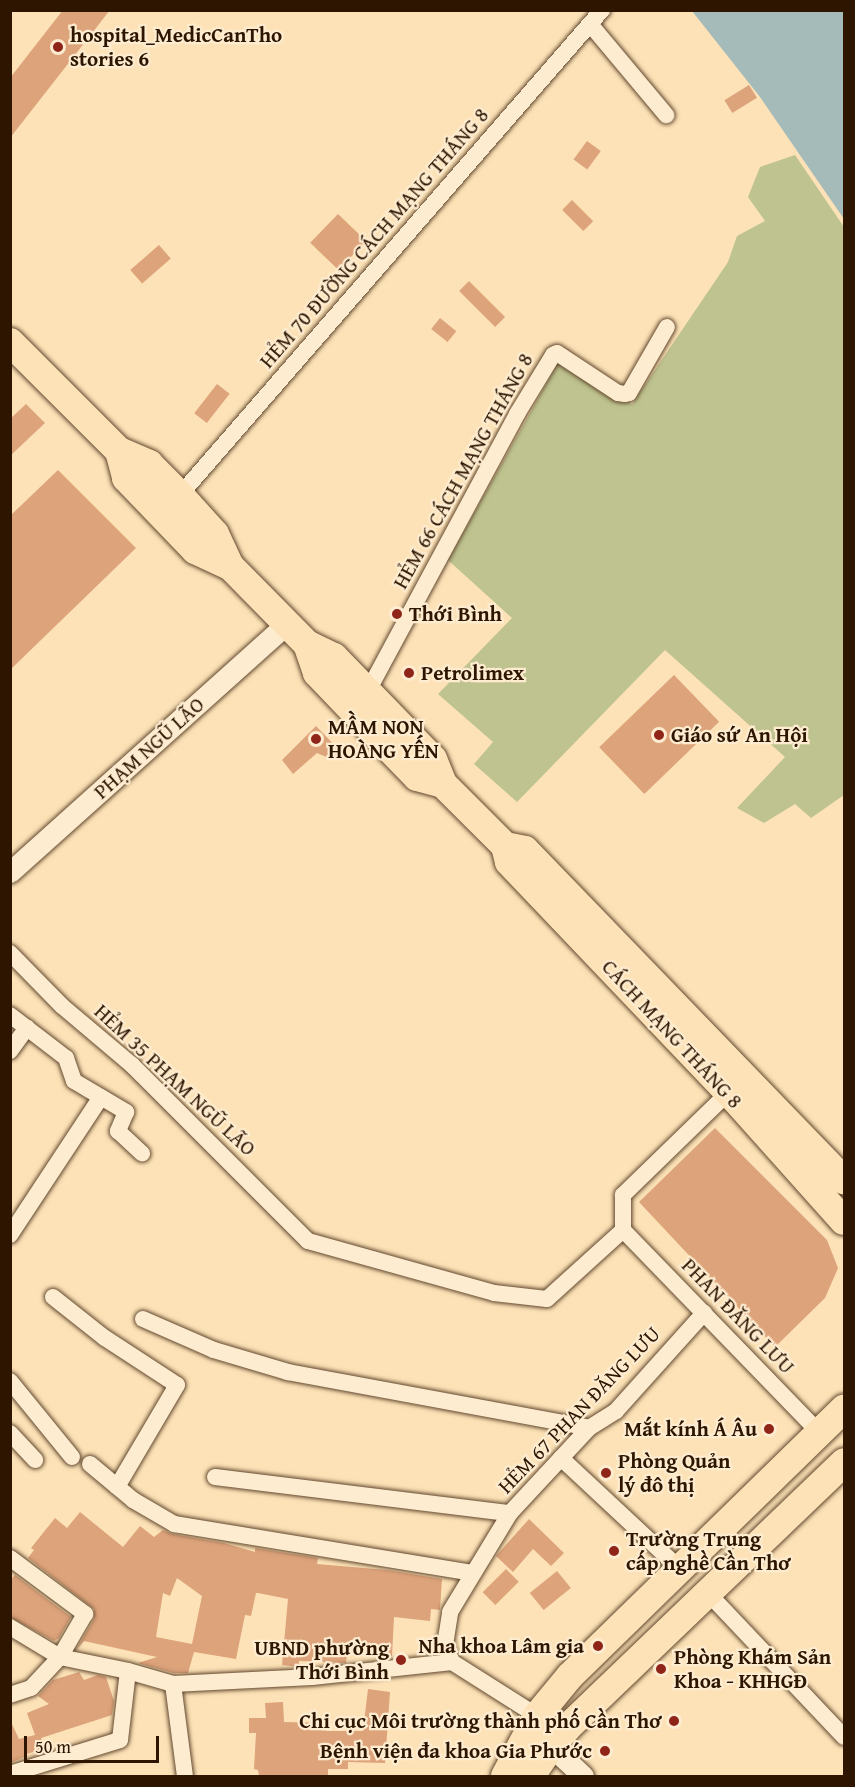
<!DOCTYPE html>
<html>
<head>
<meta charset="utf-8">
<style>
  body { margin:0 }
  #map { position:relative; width:855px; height:1787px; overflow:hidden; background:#fde2b7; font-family:"Gentium Book Plus",serif }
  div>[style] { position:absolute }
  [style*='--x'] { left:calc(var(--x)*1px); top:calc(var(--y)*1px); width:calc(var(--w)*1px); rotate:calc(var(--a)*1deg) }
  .green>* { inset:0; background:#bec38f }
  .water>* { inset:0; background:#a4bbb9 }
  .building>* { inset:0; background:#dda37b; transform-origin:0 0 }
  .roads { filter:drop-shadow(0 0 2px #61482e) drop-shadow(0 0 2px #61482e) }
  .minor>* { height:16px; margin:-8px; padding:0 8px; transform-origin:8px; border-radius:8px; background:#feecd0 }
  .tertiary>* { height:21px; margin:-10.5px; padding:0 10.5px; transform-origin:10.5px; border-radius:10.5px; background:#feecd0 }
  .trunk>* { height:28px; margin:-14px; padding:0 14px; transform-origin:14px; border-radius:14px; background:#fde2b7 }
  .dots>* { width:16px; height:16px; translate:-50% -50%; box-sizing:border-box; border:3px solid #feecd0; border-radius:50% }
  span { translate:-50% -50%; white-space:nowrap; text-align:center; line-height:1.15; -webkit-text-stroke:4.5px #feecd0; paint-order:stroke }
  .poi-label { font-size:21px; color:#2d1500; font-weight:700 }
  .left { translate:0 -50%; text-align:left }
  .right { translate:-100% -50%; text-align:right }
  .street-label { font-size:21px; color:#2d1500 }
  .frame { position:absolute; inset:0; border:12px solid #2d1500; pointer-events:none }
  .scale { position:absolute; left:24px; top:1736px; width:135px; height:27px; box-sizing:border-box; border:3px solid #2d1500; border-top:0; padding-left:8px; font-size:18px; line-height:21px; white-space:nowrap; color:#2d1500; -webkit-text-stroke:4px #feecd0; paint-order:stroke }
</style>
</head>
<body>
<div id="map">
  <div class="green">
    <i style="clip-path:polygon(795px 155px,844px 227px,844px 795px,811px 818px,795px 804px,764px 823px,737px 808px,785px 757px,665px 650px,517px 802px,474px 764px,493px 742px,438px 694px,512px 618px,448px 560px,558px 363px,632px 404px,728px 262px,737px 236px,765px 221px,748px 197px,760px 167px)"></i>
  </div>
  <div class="water">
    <i style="clip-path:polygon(692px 11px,844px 11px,844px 219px,760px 97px)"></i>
  </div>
  <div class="building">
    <i style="clip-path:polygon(63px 10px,110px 10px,10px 138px,10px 78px)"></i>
    <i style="left:749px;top:85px;width:15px;height:29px;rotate:58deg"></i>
    <i style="left:587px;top:141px;width:17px;height:23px;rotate:36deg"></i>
    <i style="left:572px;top:200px;width:30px;height:14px;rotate:45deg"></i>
    <i style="left:338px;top:214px;width:39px;height:40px;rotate:44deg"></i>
    <i style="left:159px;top:245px;width:18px;height:38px;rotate:49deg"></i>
    <i style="left:469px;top:281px;width:51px;height:14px;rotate:45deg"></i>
    <i style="left:440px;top:318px;width:21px;height:14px;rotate:39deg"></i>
    <i style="left:217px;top:384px;width:16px;height:37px;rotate:38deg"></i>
    <i style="clip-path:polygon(26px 404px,45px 423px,10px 456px,10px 419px)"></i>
    <i style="clip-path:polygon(58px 470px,136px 548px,10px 670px,10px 516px)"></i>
    <i style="left:674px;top:675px;width:65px;height:104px;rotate:46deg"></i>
    <i style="clip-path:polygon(316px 726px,341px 752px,333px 760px,317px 753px,293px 774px,282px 760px)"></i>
    <i style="clip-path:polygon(715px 1128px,827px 1240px,838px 1268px,825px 1298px,775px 1347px,639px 1202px)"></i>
    <i style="clip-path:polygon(evenodd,80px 1512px,123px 1547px,140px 1526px,154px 1537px,163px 1530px,172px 1534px,224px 1543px,255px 1552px,255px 1548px,318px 1558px,317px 1564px,387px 1570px,442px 1579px,440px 1610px,431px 1609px,430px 1621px,394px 1617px,392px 1656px,347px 1654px,346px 1663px,299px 1661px,299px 1667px,282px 1665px,288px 1599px,258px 1593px,256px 1593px,251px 1616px,245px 1615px,236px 1659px,194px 1652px,188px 1673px,174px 1673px,138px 1663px,157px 1657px,84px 1641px,76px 1650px,94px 1619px,94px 1609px,28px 1558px,34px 1550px,31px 1548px,55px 1518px,67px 1528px,80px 1512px,177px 1578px,202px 1596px,192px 1644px,156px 1637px,163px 1593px,170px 1596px,177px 1578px)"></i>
    <i style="clip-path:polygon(529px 1519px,564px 1553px,551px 1566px,533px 1549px,513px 1572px,496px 1556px)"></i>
    <i style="left:506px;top:1569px;width:18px;height:33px;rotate:45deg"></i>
    <i style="left:557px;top:1571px;width:22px;height:35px;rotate:51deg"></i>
    <i style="clip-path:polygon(15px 1575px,71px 1617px,59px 1638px,54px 1641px,10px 1617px,10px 1580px)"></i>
    <i style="clip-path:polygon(79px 1672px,84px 1680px,98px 1675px,106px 1677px,114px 1701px,112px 1715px,41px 1738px,44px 1749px,26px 1754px,27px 1756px,10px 1763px,10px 1720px,19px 1739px,35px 1735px,27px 1713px,49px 1704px,38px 1696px,53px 1680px)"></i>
    <i style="clip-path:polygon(368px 1689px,390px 1692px,385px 1763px,348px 1762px,348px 1769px,328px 1769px,328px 1776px,259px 1776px,258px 1770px,254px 1769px,256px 1733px,249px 1733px,249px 1718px,266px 1718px,265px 1703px,283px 1702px,284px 1722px,326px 1723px,326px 1731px,363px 1731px)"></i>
  </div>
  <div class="roads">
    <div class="minor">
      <i style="--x:590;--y:24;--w:119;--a:50.1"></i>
      <i style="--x:180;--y:495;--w:643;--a:-48.97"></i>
      <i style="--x:368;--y:691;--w:315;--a:-61.7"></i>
      <i style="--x:517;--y:414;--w:69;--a:-58.6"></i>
      <i style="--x:553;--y:355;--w:4;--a:-27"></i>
      <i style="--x:557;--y:353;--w:73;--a:33.3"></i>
      <i style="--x:618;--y:393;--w:7;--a:8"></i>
      <i style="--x:625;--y:394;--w:4;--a:-14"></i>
      <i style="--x:629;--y:393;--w:76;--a:-60.1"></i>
      <i style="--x:10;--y:953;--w:74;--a:45.5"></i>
      <i style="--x:62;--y:1006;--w:92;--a:40.1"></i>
      <i style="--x:132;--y:1065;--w:249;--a:45"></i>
      <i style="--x:308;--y:1241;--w:193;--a:15.6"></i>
      <i style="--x:494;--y:1293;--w:53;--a:6.5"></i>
      <i style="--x:547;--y:1299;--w:103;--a:-42.2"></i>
      <i style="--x:623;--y:1230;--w:35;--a:-90"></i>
      <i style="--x:623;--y:1195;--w:146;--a:-44.2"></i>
      <i style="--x:10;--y:1015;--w:71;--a:37.5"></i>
      <i style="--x:66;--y:1058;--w:24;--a:71"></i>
      <i style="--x:74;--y:1081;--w:61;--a:30.8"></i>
      <i style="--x:126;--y:1112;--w:21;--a:113"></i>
      <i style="--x:118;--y:1131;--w:33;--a:43"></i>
      <i style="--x:10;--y:1051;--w:29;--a:-54"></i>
      <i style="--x:623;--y:1230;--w:283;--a:45.9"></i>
      <i style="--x:10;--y:1235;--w:165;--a:-56.6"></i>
      <i style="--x:53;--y:1297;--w:66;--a:38.3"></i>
      <i style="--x:105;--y:1338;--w:86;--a:33.1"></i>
      <i style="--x:177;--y:1385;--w:118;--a:120.5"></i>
      <i style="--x:143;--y:1319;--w:77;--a:23.6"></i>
      <i style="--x:214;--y:1350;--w:77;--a:16.6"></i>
      <i style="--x:288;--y:1372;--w:306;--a:10.5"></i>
      <i style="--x:10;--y:1381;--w:98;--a:50.8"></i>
      <i style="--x:10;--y:1433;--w:37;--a:47"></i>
      <i style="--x:561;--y:1458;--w:163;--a:43"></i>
      <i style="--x:90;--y:1464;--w:56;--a:39.9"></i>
      <i style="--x:133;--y:1500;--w:48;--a:30.3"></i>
      <i style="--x:174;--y:1524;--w:302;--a:9.3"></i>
      <i style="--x:215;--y:1477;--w:297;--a:7"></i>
      <i style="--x:10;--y:1558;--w:94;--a:36.7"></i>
      <i style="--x:85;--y:1614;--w:50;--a:120.2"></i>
      <i style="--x:60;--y:1657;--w:42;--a:133.1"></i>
      <i style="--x:31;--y:1688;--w:22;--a:162"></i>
      <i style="--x:708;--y:1593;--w:198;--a:46.6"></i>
      <i style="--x:10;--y:1627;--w:58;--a:31"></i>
      <i style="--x:60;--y:1657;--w:69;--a:11.6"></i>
      <i style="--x:128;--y:1671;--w:47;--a:16.1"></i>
      <i style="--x:173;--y:1684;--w:139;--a:-2.9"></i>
      <i style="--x:312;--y:1677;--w:141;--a:-6.1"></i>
      <i style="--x:452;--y:1662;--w:101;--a:32.4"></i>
      <i style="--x:452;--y:1662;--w:18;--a:-112"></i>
      <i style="--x:445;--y:1645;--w:33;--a:-81"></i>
      <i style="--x:450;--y:1612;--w:116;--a:-58.8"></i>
      <i style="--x:510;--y:1513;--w:116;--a:-47.1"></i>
      <i style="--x:589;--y:1428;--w:32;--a:-32"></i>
      <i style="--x:616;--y:1411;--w:132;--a:-48.1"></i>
      <i style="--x:173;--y:1684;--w:93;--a:82.6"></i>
      <i style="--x:10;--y:1774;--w:115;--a:-17.2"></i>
      <i style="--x:120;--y:1740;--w:69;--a:-83.4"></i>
    </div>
    <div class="tertiary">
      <i style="--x:10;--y:872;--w:373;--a:-41.9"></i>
      <i style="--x:546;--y:1735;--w:12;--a:66"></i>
      <i style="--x:551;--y:1746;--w:44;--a:43.2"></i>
    </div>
    <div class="trunk">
      <i style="--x:10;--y:342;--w:154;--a:45"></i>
      <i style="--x:119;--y:451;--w:33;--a:23"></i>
      <i style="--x:149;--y:464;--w:44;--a:45"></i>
      <i style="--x:180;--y:495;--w:52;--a:48.1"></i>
      <i style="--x:215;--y:534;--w:35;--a:65"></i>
      <i style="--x:119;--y:451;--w:28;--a:75"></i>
      <i style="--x:126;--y:478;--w:100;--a:46.2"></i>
      <i style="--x:195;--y:550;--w:38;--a:25"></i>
      <i style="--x:230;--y:566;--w:110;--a:45.4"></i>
      <i style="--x:307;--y:644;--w:30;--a:26"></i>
      <i style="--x:334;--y:657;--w:142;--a:45.9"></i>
      <i style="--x:433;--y:759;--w:27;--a:68"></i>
      <i style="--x:443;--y:784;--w:88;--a:45"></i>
      <i style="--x:505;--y:846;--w:16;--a:76"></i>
      <i style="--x:509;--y:862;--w:337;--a:46.4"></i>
      <i style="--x:741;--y:1106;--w:154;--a:48.2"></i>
      <i style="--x:307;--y:644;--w:31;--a:71"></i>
      <i style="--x:317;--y:673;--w:61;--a:46.3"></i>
      <i style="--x:359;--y:717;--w:83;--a:46"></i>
      <i style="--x:417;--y:777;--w:27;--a:15"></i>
      <i style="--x:505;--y:846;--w:20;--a:11"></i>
      <i style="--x:525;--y:850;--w:459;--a:46"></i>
      <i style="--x:505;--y:1776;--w:68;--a:-61.9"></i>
      <i style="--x:537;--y:1716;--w:52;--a:-50.5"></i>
      <i style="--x:570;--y:1676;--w:383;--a:-44.3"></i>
      <i style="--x:531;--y:1776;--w:36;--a:-56"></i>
      <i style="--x:551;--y:1746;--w:24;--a:-48"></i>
      <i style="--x:567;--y:1728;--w:384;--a:-43.8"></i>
    </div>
  </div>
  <div class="dots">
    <i style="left:58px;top:47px;background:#8f2418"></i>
    <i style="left:397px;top:614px;background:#8f2418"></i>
    <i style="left:409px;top:673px;background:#8f2418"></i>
    <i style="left:659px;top:735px;background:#8f2418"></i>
    <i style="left:316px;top:739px;background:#8f2418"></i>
    <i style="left:769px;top:1429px;background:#8f2418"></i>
    <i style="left:606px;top:1473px;background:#8f2418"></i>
    <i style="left:614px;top:1551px;background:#8f2418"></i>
    <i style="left:598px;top:1646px;background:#8f2418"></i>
    <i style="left:401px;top:1660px;background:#8f2418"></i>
    <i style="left:661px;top:1669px;background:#8f2418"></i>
    <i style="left:674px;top:1721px;background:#8f2418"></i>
    <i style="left:605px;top:1751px;background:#8f2418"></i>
  </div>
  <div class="poi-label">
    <span class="left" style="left:70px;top:47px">hospital_MedicCanTho<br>stories 6</span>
    <span class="left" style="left:409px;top:614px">Thới Bình</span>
    <span class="left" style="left:421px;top:673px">Petrolimex</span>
    <span class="left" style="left:328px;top:739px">MẦM NON<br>HOÀNG YẾN</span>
    <span class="left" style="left:671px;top:735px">Giáo sứ An Hội</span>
    <span class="right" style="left:757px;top:1429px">Mắt kính Á Âu</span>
    <span class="left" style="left:618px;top:1473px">Phòng Quản<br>lý đô thị</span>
    <span class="left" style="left:626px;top:1551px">Trường Trung<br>cấp nghề Cần Thơ</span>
    <span class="right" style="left:584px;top:1646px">Nha khoa Lâm gia</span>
    <span class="right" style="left:389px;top:1660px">UBND phường<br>Thới Bình</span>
    <span class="left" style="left:674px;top:1669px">Phòng Khám Sản<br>Khoa - KHHGĐ</span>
    <span class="right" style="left:662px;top:1721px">Chi cục Môi trường thành phố Cần Thơ</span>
    <span class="right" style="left:592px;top:1751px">Bệnh viện đa khoa Gia Phước</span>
  </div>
  <div class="street-label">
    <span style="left:374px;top:238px;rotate:-49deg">HẺM 70 ĐƯỜNG CÁCH MẠNG THÁNG 8</span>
    <span style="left:463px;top:471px;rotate:-61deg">HẺM 66 CÁCH MẠNG THÁNG 8</span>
    <span style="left:149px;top:748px;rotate:-42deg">PHẠM NGŨ LÃO</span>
    <span style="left:672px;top:1034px;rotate:47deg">CÁCH MẠNG THÁNG 8</span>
    <span style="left:175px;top:1080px;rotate:43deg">HẺM 35 PHẠM NGŨ LÃO</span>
    <span style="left:738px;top:1316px;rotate:46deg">PHAN ĐĂNG LƯU</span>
    <span style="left:579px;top:1410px;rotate:-46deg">HẺM 67 PHAN ĐĂNG LƯU</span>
  </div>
  <div class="frame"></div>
  <div class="scale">50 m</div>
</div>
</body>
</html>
